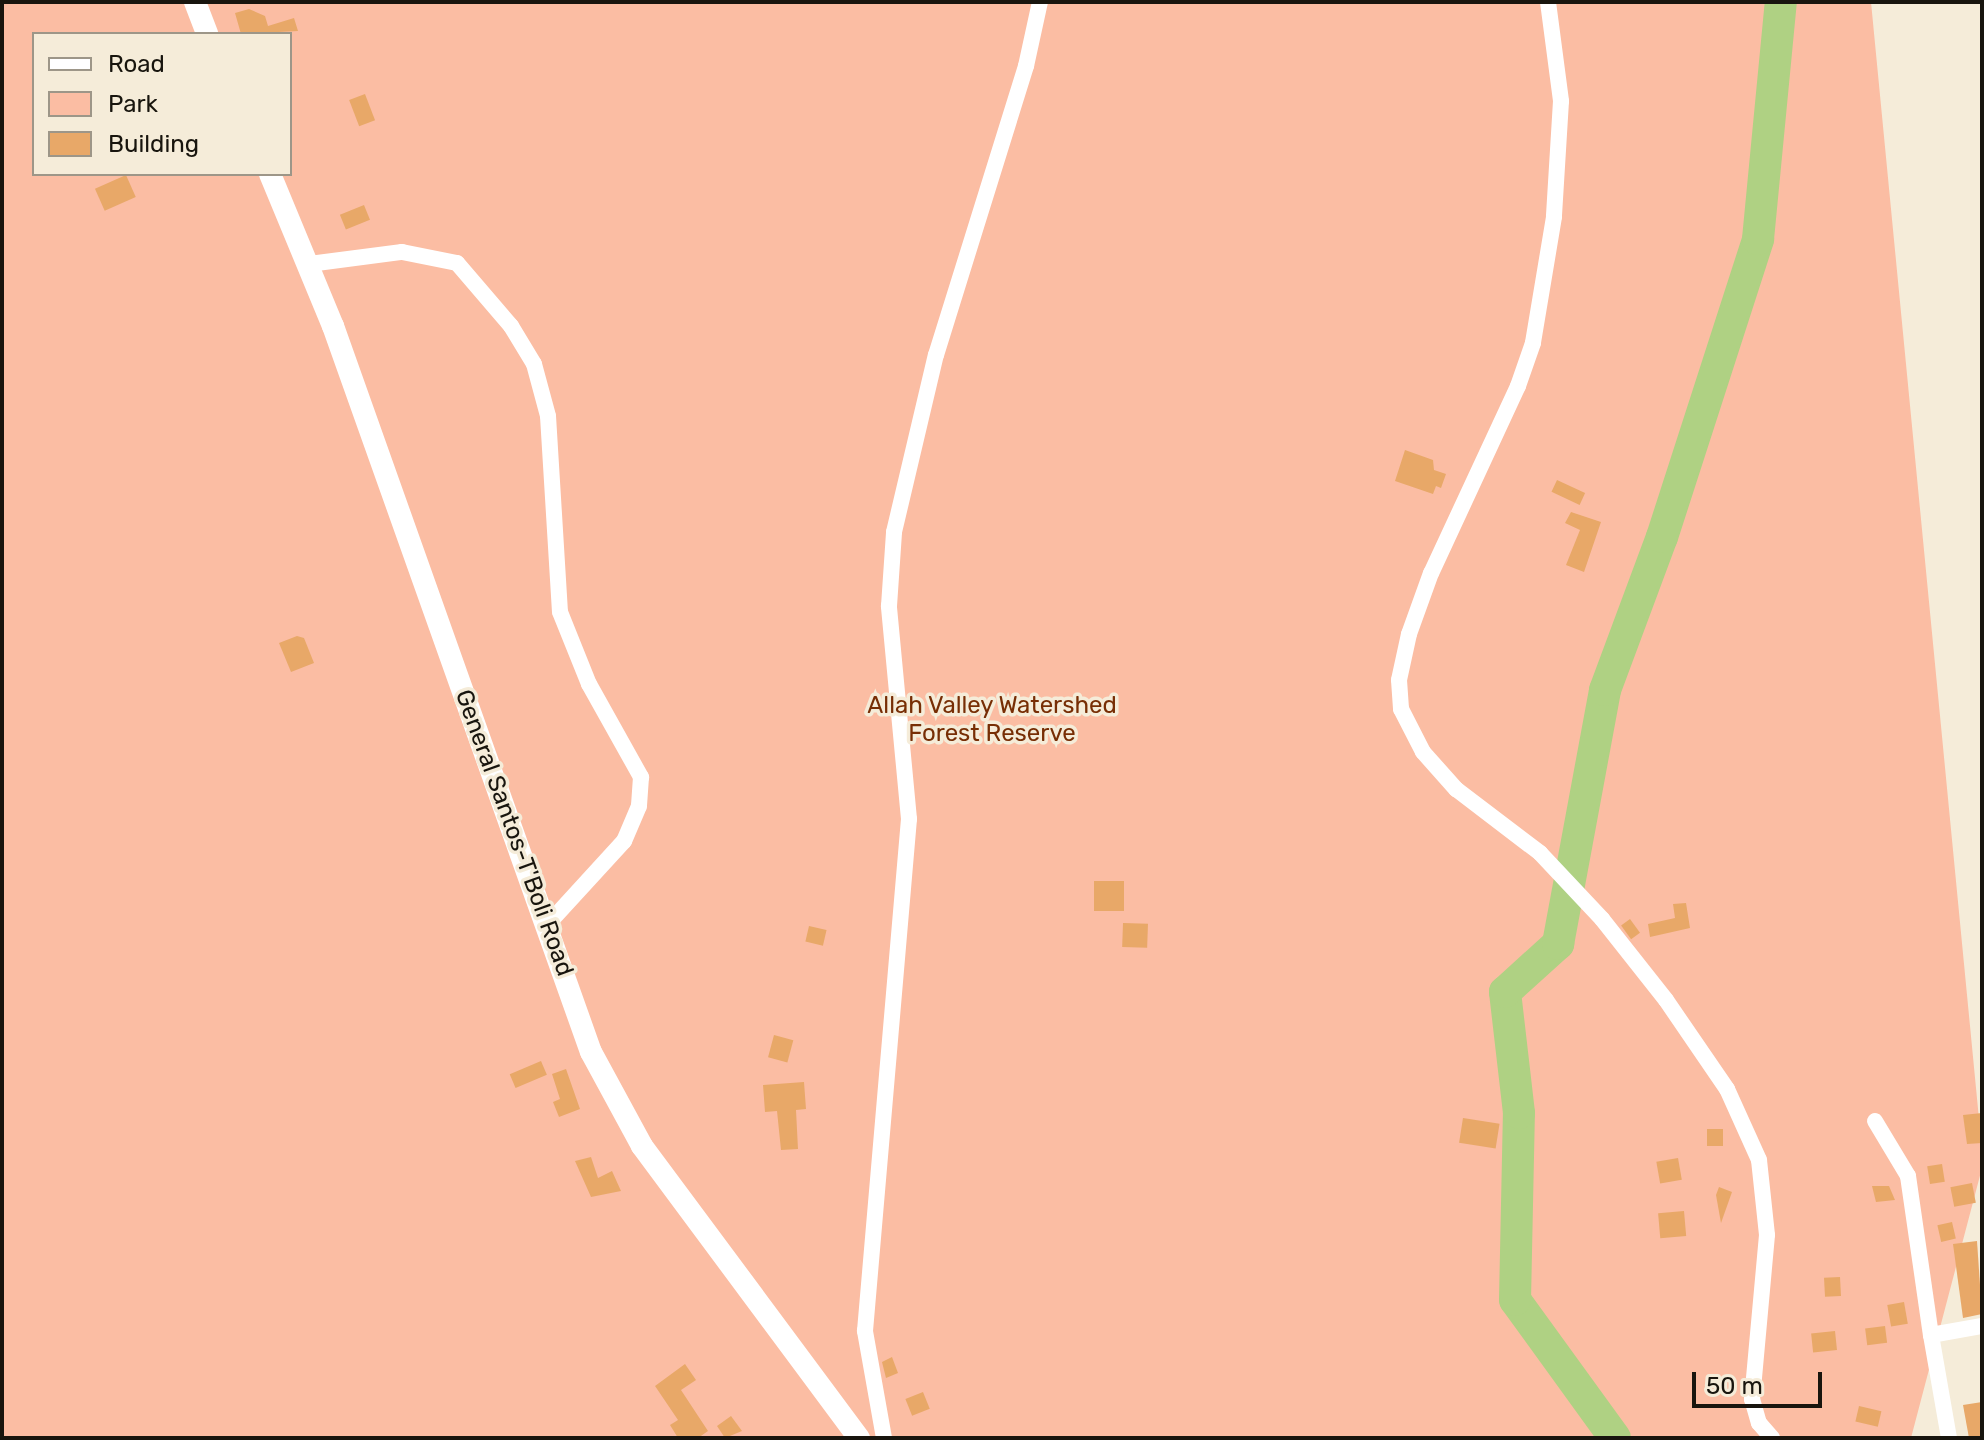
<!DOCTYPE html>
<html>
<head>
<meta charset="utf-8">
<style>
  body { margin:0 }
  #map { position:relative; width:1984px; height:1440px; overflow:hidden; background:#f5ecd9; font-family:Rubik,sans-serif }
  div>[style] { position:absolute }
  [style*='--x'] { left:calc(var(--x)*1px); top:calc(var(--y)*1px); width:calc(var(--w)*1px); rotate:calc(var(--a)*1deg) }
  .green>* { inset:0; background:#fbbda3 }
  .river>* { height:32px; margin:-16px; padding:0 16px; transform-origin:16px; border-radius:16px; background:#afd183 }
  .building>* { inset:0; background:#e8a868; transform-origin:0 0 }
  .minor>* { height:16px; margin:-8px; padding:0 8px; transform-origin:8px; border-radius:8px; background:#fff }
  .major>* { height:22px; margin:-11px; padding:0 11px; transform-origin:11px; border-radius:11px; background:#fff }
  span { translate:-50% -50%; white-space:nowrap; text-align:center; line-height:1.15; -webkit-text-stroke:7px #f5ecd9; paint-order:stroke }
  .park-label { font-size:24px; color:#772e05 }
  .street-label { font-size:24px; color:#18150e }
  .frame { position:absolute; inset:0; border:4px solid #18150e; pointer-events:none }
  .legend { position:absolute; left:32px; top:32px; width:260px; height:144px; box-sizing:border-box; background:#f5ecd9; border:2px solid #9d9688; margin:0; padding:10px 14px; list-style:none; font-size:24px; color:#18150e }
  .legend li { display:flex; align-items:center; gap:16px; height:40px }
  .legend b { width:40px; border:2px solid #9d9688 }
  .scale { position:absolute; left:1692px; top:1372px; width:130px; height:36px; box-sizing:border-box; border:4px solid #18150e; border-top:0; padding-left:10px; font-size:24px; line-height:28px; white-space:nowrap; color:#18150e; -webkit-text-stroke:6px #f5ecd9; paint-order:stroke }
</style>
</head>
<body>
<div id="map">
  <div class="green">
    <i style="clip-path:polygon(evenodd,2px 2px,1871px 2px,1982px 1150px,1982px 1168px,1911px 1438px,2px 1438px,2px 2px,34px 34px,290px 34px,290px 174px,34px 174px,34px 34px)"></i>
  </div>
  <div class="river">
    <i style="--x:1615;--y:1438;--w:170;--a:-125.9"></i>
    <i style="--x:1515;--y:1300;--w:187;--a:-88.8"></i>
    <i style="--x:1519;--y:1113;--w:122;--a:-96.6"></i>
    <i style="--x:1505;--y:992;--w:72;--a:-42.2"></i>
    <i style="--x:1558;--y:944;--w:258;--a:-79.5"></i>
    <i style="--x:1605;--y:690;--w:163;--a:-69.6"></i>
    <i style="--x:1662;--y:537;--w:313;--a:-72.1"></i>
    <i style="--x:1758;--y:239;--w:238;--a:-84.5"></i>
  </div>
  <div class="building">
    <i style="clip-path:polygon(249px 9px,265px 16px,268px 26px,294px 18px,298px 31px,241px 34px,235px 13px)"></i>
    <i style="left:365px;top:94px;width:28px;height:17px;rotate:69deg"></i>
    <i style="left:126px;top:175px;width:24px;height:34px;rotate:66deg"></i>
    <i style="left:364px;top:205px;width:16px;height:26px;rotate:68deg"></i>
    <i style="clip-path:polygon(1405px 450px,1433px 460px,1434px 470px,1446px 474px,1441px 488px,1436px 486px,1433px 494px,1395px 481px)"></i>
    <i style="left:1557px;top:480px;width:31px;height:13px;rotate:25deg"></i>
    <i style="clip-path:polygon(1571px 512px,1601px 522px,1584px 572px,1566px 565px,1580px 530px,1565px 523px)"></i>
    <i style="clip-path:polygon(297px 636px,304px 638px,314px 663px,291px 672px,279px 643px)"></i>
    <i style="left:1094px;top:881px;width:30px;height:30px"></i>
    <i style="clip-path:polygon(1686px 903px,1690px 928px,1650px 937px,1648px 924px,1675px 918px,1673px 904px)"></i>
    <i style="left:1630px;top:919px;width:17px;height:11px;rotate:54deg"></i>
    <i style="left:1123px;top:923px;width:25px;height:24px;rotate:2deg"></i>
    <i style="left:809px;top:926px;width:18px;height:16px;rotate:13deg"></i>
    <i style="left:774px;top:1035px;width:20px;height:23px;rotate:15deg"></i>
    <i style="left:541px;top:1061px;width:15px;height:34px;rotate:67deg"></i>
    <i style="clip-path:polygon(566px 1069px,580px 1109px,559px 1117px,553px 1102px,560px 1099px,552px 1074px)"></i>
    <i style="clip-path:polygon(804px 1082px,806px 1109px,796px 1110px,798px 1149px,781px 1150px,777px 1111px,765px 1112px,763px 1085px)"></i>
    <i style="clip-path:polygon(1982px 1113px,1982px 1143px,1967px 1144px,1963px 1115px)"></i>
    <i style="left:1463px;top:1118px;width:37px;height:25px;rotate:9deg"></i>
    <i style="left:1707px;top:1129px;width:16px;height:17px"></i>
    <i style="clip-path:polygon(591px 1157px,598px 1178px,612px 1171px,621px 1191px,591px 1197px,575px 1161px)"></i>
    <i style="left:1678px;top:1158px;width:22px;height:22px;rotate:80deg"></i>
    <i style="left:1942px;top:1164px;width:18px;height:15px;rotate:81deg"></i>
    <i style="left:1972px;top:1183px;width:20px;height:22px;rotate:79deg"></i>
    <i style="clip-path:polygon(1872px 1186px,1889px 1186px,1895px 1200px,1876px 1202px)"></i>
    <i style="clip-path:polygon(1719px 1187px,1732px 1192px,1721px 1223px,1716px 1195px)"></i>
    <i style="left:1684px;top:1211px;width:25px;height:26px;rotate:85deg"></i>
    <i style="left:1952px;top:1222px;width:17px;height:15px;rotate:77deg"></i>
    <i style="clip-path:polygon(1977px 1241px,1982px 1314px,1963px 1318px,1953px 1244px)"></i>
    <i style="left:1840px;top:1277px;width:19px;height:16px;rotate:87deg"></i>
    <i style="left:1904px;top:1302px;width:22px;height:17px;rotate:80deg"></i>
    <i style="left:1885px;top:1326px;width:17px;height:20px;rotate:83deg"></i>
    <i style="left:1835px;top:1331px;width:19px;height:24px;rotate:84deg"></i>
    <i style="clip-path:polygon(892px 1357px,898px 1373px,886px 1378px,882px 1362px)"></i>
    <i style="clip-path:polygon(685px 1364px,696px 1380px,681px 1390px,708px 1431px,698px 1438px,678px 1438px,670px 1425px,678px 1420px,655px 1386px)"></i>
    <i style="left:923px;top:1392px;width:18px;height:19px;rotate:68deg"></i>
    <i style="clip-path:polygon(1982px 1402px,1982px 1438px,1969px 1438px,1963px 1405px)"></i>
    <i style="left:1859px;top:1406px;width:23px;height:16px;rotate:13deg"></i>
    <i style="clip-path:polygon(731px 1416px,742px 1431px,725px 1438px,717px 1426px)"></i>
  </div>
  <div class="minor">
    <i style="--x:1548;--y:2;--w:100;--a:82.5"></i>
    <i style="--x:1561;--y:101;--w:116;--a:93.5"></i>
    <i style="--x:1554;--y:217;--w:128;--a:99.5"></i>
    <i style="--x:1533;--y:343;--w:46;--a:109.2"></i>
    <i style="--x:1518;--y:386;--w:206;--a:114.9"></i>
    <i style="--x:1431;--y:573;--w:65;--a:109.8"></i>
    <i style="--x:1409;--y:634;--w:47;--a:102.3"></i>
    <i style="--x:1399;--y:680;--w:29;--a:86"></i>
    <i style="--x:1401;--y:709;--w:48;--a:62.9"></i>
    <i style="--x:1423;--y:752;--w:50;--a:48.3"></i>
    <i style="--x:1456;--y:789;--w:106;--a:37.3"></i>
    <i style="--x:1540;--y:853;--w:91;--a:46.8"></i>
    <i style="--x:1602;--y:919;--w:103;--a:51.7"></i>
    <i style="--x:1666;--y:1000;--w:108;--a:55.6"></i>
    <i style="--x:1727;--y:1089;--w:78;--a:65.7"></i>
    <i style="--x:1759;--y:1160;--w:75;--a:83.9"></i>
    <i style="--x:1767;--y:1235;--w:165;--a:95.2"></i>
    <i style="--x:1752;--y:1399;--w:25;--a:74"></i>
    <i style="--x:1759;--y:1423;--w:20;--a:49"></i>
    <i style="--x:309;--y:264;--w:94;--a:-7.4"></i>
    <i style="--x:402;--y:252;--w:56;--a:11.3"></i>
    <i style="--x:457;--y:263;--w:83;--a:49.4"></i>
    <i style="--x:511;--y:326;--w:44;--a:58.8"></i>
    <i style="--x:534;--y:364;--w:54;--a:74.9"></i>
    <i style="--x:548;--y:416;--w:196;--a:86.5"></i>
    <i style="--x:560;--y:612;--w:78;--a:68.1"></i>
    <i style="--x:589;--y:684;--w:107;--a:60.8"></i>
    <i style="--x:641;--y:777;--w:29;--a:94"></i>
    <i style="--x:639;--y:806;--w:38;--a:113"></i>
    <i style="--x:624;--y:841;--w:114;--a:132.5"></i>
    <i style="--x:1875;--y:1121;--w:64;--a:59"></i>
    <i style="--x:1908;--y:1176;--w:161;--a:81.8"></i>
    <i style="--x:1931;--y:1335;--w:52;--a:-10"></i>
    <i style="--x:1931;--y:1335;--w:105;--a:80.1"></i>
    <i style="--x:884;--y:1438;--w:109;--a:-100.1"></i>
    <i style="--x:865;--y:1331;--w:514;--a:-85.09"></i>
    <i style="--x:909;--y:819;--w:214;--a:-95.4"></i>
    <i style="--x:889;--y:606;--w:74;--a:-86.1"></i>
    <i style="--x:894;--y:532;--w:182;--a:-76.7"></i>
    <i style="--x:936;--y:355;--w:303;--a:-72.7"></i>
    <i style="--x:1026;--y:66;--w:66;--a:-77.7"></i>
  </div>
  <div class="major">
    <i style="--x:195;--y:2;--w:34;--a:69"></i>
    <i style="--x:270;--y:174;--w:165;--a:67.5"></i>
    <i style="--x:333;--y:326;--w:770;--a:70.44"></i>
    <i style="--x:591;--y:1052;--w:107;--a:61.5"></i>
    <i style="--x:642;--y:1146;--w:364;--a:53.4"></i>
  </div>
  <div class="park-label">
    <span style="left:992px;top:720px">Allah Valley Watershed<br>Forest Reserve</span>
  </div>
  <div class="street-label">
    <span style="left:514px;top:833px;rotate:70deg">General Santos-T'Boli Road</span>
  </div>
  <div class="frame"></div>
  <ul class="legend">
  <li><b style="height:10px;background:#fff"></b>Road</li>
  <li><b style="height:22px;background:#fbbda3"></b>Park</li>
  <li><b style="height:22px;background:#e8a868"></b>Building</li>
  </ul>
  <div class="scale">50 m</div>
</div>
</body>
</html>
